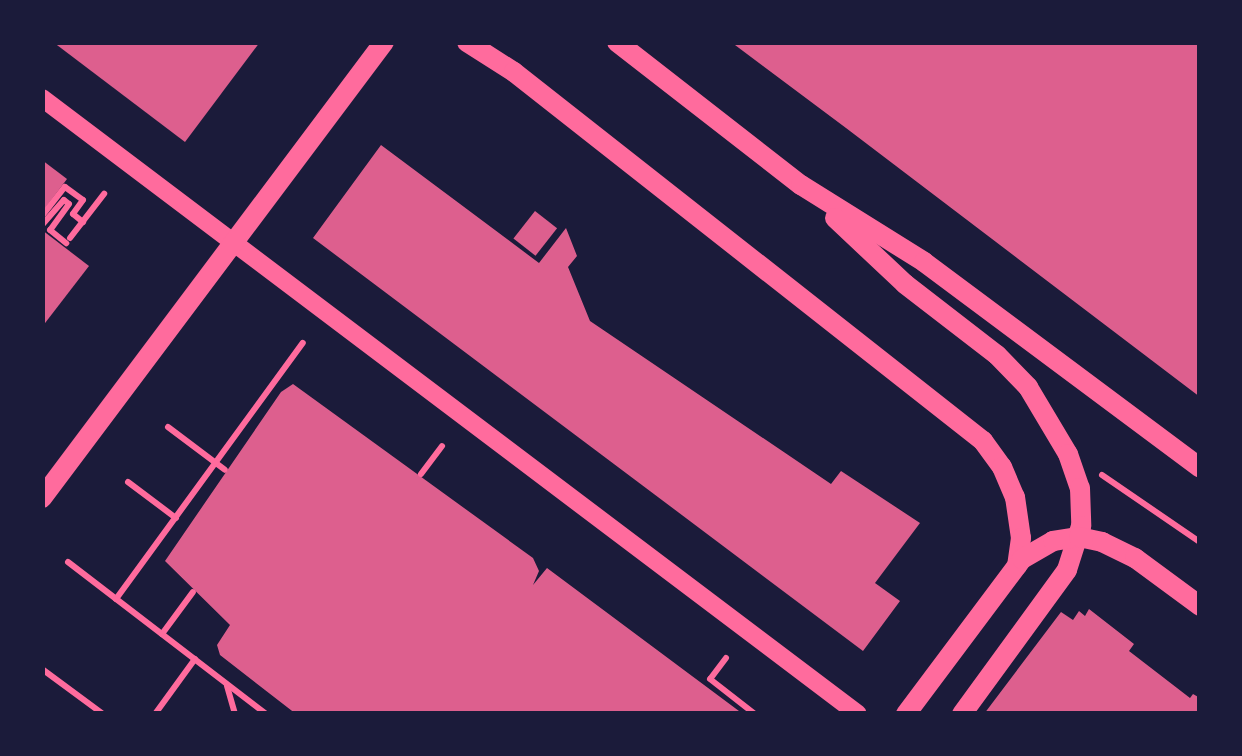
<!DOCTYPE html>
<html>
<head>
<meta charset="utf-8">
<style>
  body { margin:0 }
  #map { position:relative; width:1242px; height:756px; overflow:hidden; background:#1b1b3a; font-family:"Times New Roman",serif }
  div>[style] { position:absolute }
  [style*='--x'] { left:calc(var(--x)*1px); top:calc(var(--y)*1px); width:calc(var(--w)*1px); rotate:calc(var(--a)*1deg) }
  .building>* { inset:0; background:#dd5f8e; transform-origin:0 0 }
  .path>* { height:6px; margin:-3px; padding:0 3px; transform-origin:3px; border-radius:3px; background:#ff6b9d }
  .tertiary>* { height:18px; margin:-9px; padding:0 9px; transform-origin:9px; border-radius:9px; background:#ff6b9d }
  .secondary>* { height:20px; margin:-10px; padding:0 10px; transform-origin:10px; border-radius:10px; background:#ff6b9d }
  span { translate:-50% -50%; white-space:nowrap; text-align:center; line-height:1.15; -webkit-text-stroke:9px #1b1b3a; paint-order:stroke }
  .frame { position:absolute; inset:0; border:45px solid #1b1b3a; pointer-events:none }
</style>
</head>
<body>
<div id="map">
  <div class="building">
    <i style="clip-path:polygon(53px 42px,260px 42px,185px 142px)"></i>
    <i style="clip-path:polygon(731px 42px,1200px 42px,1200px 397px,846px 128px)"></i>
    <i style="clip-path:polygon(381px 145px,539px 263px,566px 228px,577px 256px,568px 267px,590px 321px,831px 484px,841px 471px,920px 523px,875px 583px,900px 601px,863px 651px,313px 238px)"></i>
    <i style="clip-path:polygon(42px 160px,67px 179px,42px 212px)"></i>
    <i style="left:535px;top:211px;width:28px;height:35px;rotate:38deg"></i>
    <i style="clip-path:polygon(42px 230px,89px 266px,42px 327px)"></i>
    <i style="clip-path:polygon(293px 384px,533px 558px,539px 571px,533px 585px,547px 568px,743px 714px,296px 714px,220px 655px,217px 645px,230px 625px,165px 561px,281px 392px)"></i>
    <i style="clip-path:polygon(1089px 609px,1134px 644px,1129px 651px,1190px 698px,1193px 694px,1200px 698px,1200px 714px,984px 714px,1061px 612px,1073px 620px,1079px 611px,1085px 616px)"></i>
  </div>
  <div class="path">
    <i style="--x:42;--y:216;--w:37;--a:-52"></i>
    <i style="--x:65;--y:187;--w:22;--a:36"></i>
    <i style="--x:83;--y:200;--w:17;--a:126"></i>
    <i style="--x:73;--y:214;--w:13;--a:39"></i>
    <i style="--x:42;--y:225;--w:33;--a:-49"></i>
    <i style="--x:64;--y:200;--w:6;--a:39"></i>
    <i style="--x:69;--y:204;--w:32;--a:126"></i>
    <i style="--x:50;--y:230;--w:21;--a:39"></i>
    <i style="--x:70;--y:238;--w:56;--a:-52.3"></i>
    <i style="--x:168;--y:427;--w:71;--a:37"></i>
    <i style="--x:421;--y:474;--w:35;--a:-53"></i>
    <i style="--x:1102;--y:475;--w:119;--a:34.4"></i>
    <i style="--x:128;--y:482;--w:60;--a:36.9"></i>
    <i style="--x:68;--y:562;--w:250;--a:37.5"></i>
    <i style="--x:116;--y:599;--w:317;--a:-53.9"></i>
    <i style="--x:162;--y:634;--w:52;--a:-53.6"></i>
    <i style="--x:726;--y:658;--w:26;--a:127"></i>
    <i style="--x:710;--y:679;--w:57;--a:37.9"></i>
    <i style="--x:42;--y:669;--w:76;--a:36.4"></i>
    <i style="--x:227;--y:686;--w:29;--a:74"></i>
    <i style="--x:42;--y:713;--w:1;--a:45"></i>
    <i style="--x:155;--y:714;--w:68;--a:-54"></i>
  </div>
  <div class="tertiary">
    <i style="--x:42;--y:98;--w:1022;--a:37.05"></i>
  </div>
  <div class="secondary">
    <i style="--x:467;--y:42;--w:56;--a:32.6"></i>
    <i style="--x:514;--y:72;--w:597;--a:38.19"></i>
    <i style="--x:983;--y:441;--w:32;--a:54"></i>
    <i style="--x:1002;--y:467;--w:33;--a:67"></i>
    <i style="--x:1015;--y:497;--w:41;--a:81.7"></i>
    <i style="--x:1021;--y:538;--w:28;--a:98"></i>
    <i style="--x:617;--y:42;--w:233;--a:37.9"></i>
    <i style="--x:801;--y:185;--w:145;--a:32"></i>
    <i style="--x:924;--y:262;--w:344;--a:36.7"></i>
    <i style="--x:835;--y:218;--w:96;--a:43.3"></i>
    <i style="--x:905;--y:284;--w:116;--a:37.7"></i>
    <i style="--x:997;--y:355;--w:45;--a:45.9"></i>
    <i style="--x:1028;--y:387;--w:78;--a:59.2"></i>
    <i style="--x:1068;--y:454;--w:36;--a:71"></i>
    <i style="--x:1080;--y:488;--w:38;--a:88"></i>
    <i style="--x:1081;--y:526;--w:46;--a:107.7"></i>
    <i style="--x:1067;--y:570;--w:178;--a:126.1"></i>
    <i style="--x:42;--y:498;--w:570;--a:-53.13"></i>
    <i style="--x:906;--y:714;--w:194;--a:-53.2"></i>
    <i style="--x:1022;--y:559;--w:36;--a:-30"></i>
    <i style="--x:1053;--y:541;--w:26;--a:-9"></i>
    <i style="--x:1079;--y:537;--w:24;--a:12"></i>
    <i style="--x:1102;--y:542;--w:37;--a:26"></i>
    <i style="--x:1135;--y:558;--w:81;--a:36.4"></i>
  </div>
  <div class="frame"></div>
</div>
</body>
</html>
